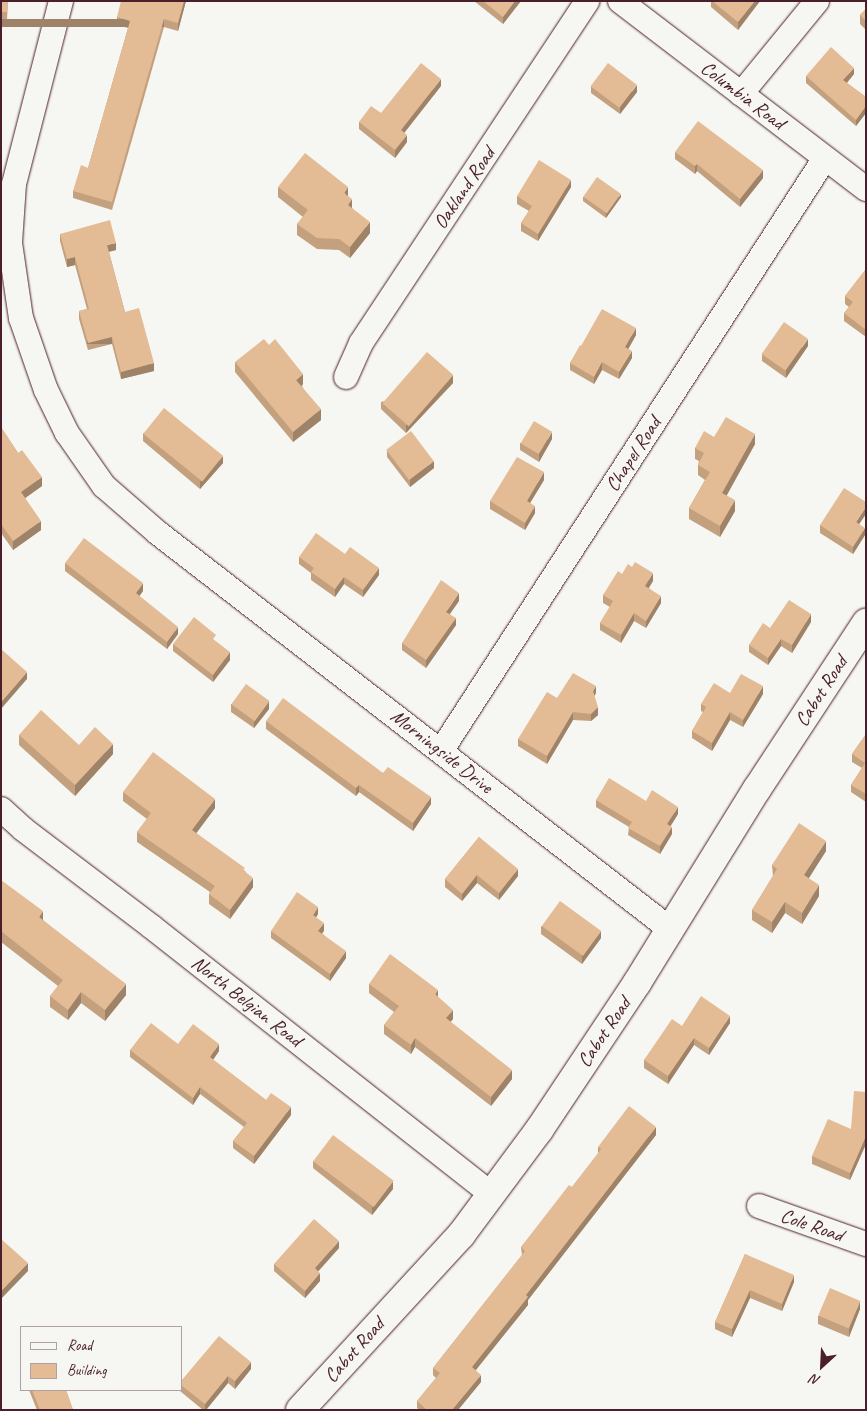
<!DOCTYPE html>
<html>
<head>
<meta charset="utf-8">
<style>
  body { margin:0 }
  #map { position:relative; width:867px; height:1411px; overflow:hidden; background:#f6f6f2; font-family:Caveat,sans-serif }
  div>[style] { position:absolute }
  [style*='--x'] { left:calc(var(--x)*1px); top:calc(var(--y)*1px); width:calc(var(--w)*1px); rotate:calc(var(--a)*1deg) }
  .roads { filter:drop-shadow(0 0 1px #4a1f2b) drop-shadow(0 0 1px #4a1f2b) }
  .minor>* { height:24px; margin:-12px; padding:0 12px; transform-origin:12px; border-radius:12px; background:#f6f6f2 }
  .tertiary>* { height:28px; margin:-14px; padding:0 14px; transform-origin:14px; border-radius:14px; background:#f6f6f2 }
  .wall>* { inset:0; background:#c3a17f }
  .shaded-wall>* { inset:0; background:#9f8368; transform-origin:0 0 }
  .building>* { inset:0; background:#e3bb94; transform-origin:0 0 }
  span { translate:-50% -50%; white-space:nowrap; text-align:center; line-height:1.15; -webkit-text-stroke:4.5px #f6f6f2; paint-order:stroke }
  .street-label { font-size:20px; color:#4a1f2b }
  .frame { position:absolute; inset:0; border:2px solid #4a1f2b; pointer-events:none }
  .legend { position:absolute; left:20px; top:1326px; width:162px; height:65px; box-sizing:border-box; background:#f6f6f2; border:1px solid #b1a0a2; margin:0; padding:6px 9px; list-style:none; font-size:15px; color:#4a1f2b }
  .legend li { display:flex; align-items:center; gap:10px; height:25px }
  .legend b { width:25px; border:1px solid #b1a0a2 }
  .north { position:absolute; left:797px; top:1341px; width:50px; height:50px; -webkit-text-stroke:4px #f6f6f2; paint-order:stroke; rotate:205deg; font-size:14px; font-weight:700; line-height:20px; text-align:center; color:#4a1f2b }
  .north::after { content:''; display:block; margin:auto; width:18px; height:22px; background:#4a1f2b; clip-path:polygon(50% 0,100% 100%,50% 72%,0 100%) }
</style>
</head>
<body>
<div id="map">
  <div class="roads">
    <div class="minor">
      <i style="--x:61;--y:1;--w:189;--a:104.4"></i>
      <i style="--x:14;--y:184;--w:59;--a:93.9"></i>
      <i style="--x:10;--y:243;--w:76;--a:81.7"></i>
      <i style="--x:21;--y:318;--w:76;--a:70.9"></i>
      <i style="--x:46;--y:390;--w:48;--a:64"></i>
      <i style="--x:67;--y:433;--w:65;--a:55.1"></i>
      <i style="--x:104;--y:486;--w:72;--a:41"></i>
      <i style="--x:158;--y:533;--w:647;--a:37.72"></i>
      <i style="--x:620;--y:1;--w:310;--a:37.4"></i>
      <i style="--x:741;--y:94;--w:120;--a:-50.7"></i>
      <i style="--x:346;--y:377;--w:37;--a:-66"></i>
      <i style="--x:361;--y:343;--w:410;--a:-56.5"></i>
      <i style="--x:441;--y:751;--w:706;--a:-57.07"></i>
      <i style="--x:1;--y:809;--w:30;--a:42"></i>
      <i style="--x:23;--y:829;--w:162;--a:37.2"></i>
      <i style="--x:152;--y:927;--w:432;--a:38.2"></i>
      <i style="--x:759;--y:1206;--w:114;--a:19.6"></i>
    </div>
    <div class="tertiary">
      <i style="--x:300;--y:1410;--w:238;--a:-47.4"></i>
      <i style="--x:461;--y:1235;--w:131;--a:-53.4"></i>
      <i style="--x:539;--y:1130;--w:177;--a:-56.3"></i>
      <i style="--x:637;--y:983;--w:228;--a:-58.3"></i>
      <i style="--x:757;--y:789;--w:199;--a:-56.7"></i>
    </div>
  </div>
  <div class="wall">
    <i style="clip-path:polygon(1px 1px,8px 1px,7px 20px,1px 19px)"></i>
    <i style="clip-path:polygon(186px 1px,178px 31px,164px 27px,112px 210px,73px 198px,73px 191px,88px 168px,128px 28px,117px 25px,117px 17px)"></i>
    <i style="clip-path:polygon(474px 1px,521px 1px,503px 24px)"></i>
    <i style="clip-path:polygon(711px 1px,760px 1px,738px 30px,711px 7px)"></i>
    <i style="clip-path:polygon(866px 9px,866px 30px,860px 24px,860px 15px)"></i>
    <i style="clip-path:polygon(854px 74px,847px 83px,866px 97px,866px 113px,856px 126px,806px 83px,806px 76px)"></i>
    <i style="clip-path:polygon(441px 86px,404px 133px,407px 142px,395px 158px,359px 129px,359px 122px,381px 113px)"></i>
    <i style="clip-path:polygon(591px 86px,637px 92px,620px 114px,591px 93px)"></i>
    <i style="clip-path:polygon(675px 152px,763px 178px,740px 207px,697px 171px,695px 174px,675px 159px)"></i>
    <i style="clip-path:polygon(278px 187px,348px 196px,352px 208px,370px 233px,350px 258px,339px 250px,317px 249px,297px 235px,297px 224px,303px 217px,278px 197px)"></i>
    <i style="clip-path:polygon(571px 187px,538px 241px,521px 231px,521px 223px,529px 211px,517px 204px,517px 196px)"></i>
    <i style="clip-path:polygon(583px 197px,621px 197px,606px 218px,583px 201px)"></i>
    <i style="clip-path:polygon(60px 234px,116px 250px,109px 252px,125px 312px,154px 371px,121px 379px,112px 344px,88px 350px,79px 319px,79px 311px,87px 309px,75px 265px,67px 267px,60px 241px)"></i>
    <i style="clip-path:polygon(866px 269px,866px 337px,844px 321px,844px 313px,849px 307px,845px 304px,845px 296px)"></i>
    <i style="clip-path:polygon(636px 335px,628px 349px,632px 358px,619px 379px,602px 370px,594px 384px,570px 370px,570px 363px,581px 346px)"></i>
    <i style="clip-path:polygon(808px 346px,786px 378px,762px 361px,762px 354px)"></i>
    <i style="clip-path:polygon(235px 362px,303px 384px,302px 386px,321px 420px,293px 442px,235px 372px)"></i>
    <i style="clip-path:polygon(453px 383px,406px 433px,381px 409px,381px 402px)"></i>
    <i style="clip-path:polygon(1px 427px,18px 453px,42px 486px,25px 498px,41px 530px,13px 550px,1px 533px)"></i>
    <i style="clip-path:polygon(143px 433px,223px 463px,200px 489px,143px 441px)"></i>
    <i style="clip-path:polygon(714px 437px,755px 444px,726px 496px,735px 511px,720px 537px,689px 519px,689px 508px,705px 480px,698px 475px,698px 465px,699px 461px,695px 459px,695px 448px)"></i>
    <i style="clip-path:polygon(552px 439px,539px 462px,520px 450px,520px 443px)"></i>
    <i style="clip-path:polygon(387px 450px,434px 468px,410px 487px,387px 457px)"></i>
    <i style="clip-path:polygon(544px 480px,530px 503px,535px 513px,525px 530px,490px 509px,490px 501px)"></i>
    <i style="clip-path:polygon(859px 524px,865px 535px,853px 554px,820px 533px,820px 525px)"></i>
    <i style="clip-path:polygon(345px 554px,379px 575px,363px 597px,344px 584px,335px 597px,311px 580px,311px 573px,299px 564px,299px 557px)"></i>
    <i style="clip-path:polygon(65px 563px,143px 591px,139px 596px,178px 634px,167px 649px,65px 571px)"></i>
    <i style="clip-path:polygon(622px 574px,653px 581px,649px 588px,661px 603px,646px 628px,634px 621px,621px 643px,600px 630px,600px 623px,610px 607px,603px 603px,603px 595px)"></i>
    <i style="clip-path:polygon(459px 601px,450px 614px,456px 625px,426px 668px,402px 650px,402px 643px)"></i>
    <i style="clip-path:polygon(811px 622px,792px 653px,781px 646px,768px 665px,749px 652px,749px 645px,770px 628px)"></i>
    <i style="clip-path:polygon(173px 644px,230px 660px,213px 682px,173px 651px)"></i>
    <i style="clip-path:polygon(596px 693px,594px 696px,598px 715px,591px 721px,573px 720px,547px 764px,518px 746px,518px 739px,557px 698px)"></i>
    <i style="clip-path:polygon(730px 693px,763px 694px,743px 727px,730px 720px,712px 751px,692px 738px,692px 731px,703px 712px,701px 711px,701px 704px)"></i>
    <i style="clip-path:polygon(231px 704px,269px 709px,254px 728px,231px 712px)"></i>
    <i style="clip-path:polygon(266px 721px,383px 773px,431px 804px,413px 831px,359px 792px,356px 796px,266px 729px)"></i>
    <i style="clip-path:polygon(866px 734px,866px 802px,851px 792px,851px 785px,862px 768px,852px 762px,852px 754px)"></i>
    <i style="clip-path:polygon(19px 735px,79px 745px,113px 754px,75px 796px,19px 745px)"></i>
    <i style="clip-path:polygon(123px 792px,215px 808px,196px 833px,245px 871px,253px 887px,230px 919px,209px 904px,209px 894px,210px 892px,137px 842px,137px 832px,147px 819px,123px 801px)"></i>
    <i style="clip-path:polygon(596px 800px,646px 801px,678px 814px,670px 826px,672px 834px,660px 854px,628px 835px,629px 827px,596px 807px)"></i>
    <i style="clip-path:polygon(479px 837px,518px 876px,499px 900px,477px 883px,462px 901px,445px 887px,445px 879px)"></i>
    <i style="clip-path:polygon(826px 851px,808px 878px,819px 896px,802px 924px,785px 913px,772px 933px,752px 920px,752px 910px,773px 876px,772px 865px)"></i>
    <i style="clip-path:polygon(1px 880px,43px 920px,126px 995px,105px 1021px,81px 1003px,68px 1020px,50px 1007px,50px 996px,58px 986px,1px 942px)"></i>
    <i style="clip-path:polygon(318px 914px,316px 917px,324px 931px,322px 933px,346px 958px,330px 981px,271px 938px,271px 931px)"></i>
    <i style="clip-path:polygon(541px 926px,601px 938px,582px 964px,541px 934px)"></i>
    <i style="clip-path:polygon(369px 984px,438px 997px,453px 1019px,450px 1022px,512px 1079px,491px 1106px,415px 1047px,411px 1054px,384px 1034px,384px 1025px,394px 1012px,369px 993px)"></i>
    <i style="clip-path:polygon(730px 1023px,709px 1055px,694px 1045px,668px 1084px,644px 1068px,644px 1060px,682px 1026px)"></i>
    <i style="clip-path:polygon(178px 1044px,219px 1051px,213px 1060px,266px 1100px,291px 1115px,254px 1164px,233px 1148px,233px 1141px,244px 1127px,200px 1094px,193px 1105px,130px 1057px,130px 1050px)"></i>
    <i style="clip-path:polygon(866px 1092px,866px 1144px,850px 1180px,812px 1164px,812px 1156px,851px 1129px)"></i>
    <i style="clip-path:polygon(656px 1135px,528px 1300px,528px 1305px,475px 1370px,481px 1382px,458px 1410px,419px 1410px,417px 1408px,417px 1401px,436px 1378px,433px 1375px,433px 1368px,522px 1255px,521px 1247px,572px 1187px,598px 1154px,598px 1147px)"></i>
    <i style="clip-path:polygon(313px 1161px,393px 1189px,372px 1215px,313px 1168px)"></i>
    <i style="clip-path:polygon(339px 1248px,318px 1271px,320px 1281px,305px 1298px,274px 1271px,274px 1264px)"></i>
    <i style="clip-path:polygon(745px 1254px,794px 1282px,782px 1311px,750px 1298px,732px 1337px,715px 1329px,715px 1322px)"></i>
    <i style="clip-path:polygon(860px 1309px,849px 1337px,818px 1324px,818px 1316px)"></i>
    <i style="clip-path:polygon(251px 1369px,235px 1389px,228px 1383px,206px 1410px,203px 1410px,180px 1391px,180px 1390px,181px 1390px,181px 1381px)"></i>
    <i style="clip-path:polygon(29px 1390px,66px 1390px,73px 1410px,37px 1410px)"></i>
  </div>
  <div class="shaded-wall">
    <i style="clip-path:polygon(184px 1px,186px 1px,178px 31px,178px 23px)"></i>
    <i style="clip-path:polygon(515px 1px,521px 1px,503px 24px,503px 17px)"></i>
    <i style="clip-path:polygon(755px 1px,760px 1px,738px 30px,738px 22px)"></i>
    <i style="left:164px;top:19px;width:8px;height:190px;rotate:90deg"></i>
    <i style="clip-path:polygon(854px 68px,854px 74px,843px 87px,843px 80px)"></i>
    <i style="clip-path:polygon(441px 79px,441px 86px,401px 137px,401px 130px)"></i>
    <i style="clip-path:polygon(637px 85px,637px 92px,620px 114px,620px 107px)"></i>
    <i style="clip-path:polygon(866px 106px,866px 113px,856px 126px,856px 120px)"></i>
    <i style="clip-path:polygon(407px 135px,407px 142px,395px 158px,395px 150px)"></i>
    <i style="clip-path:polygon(697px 164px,697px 171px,695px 174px,695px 166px)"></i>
    <i style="clip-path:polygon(763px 170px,763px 178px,740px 207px,740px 199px)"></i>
    <i style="clip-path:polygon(571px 180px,571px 187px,538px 241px,538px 234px)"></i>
    <i style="clip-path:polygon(348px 187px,348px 198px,344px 193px)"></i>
    <i style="clip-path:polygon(621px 194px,621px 197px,606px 218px,606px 214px)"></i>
    <i style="clip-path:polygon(352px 199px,352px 210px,348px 205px)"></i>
    <i style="clip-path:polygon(370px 222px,370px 233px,350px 258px,350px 247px)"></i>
    <i style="clip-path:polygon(116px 243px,116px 250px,107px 252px,107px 245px)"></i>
    <i style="clip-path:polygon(75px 257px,75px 265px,67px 267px,67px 259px)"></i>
    <i style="clip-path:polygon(636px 328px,636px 335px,625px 355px,625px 347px)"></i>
    <i style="left:112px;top:337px;width:7px;height:25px;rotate:90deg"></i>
    <i style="clip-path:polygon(808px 339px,808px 346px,786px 378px,786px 370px)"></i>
    <i style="clip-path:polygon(632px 351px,632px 358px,619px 379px,619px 372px)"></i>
    <i style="clip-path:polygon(602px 362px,602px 370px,594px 384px,594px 377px)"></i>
    <i style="clip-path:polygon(154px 363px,154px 371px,121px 379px,121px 372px)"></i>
    <i style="clip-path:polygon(303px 374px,303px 384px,296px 391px,296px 380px)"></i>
    <i style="clip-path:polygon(453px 375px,453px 383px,406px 433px,406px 426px)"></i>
    <i style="clip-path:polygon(321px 409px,321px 420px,293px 442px,293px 432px)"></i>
    <i style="clip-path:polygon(552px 432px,552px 439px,539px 462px,539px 454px)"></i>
    <i style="clip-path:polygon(755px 434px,755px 444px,722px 504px,722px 493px)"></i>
    <i style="clip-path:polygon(223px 456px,223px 463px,200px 489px,200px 482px)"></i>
    <i style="clip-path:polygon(434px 461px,434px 468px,410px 487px,410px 479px)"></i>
    <i style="clip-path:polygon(544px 472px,544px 480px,527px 508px,527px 501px)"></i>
    <i style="clip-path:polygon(42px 477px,42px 486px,21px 501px,21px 492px)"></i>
    <i style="clip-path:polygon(735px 500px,735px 511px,720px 537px,720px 526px)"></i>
    <i style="clip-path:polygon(535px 506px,535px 513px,525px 530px,525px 523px)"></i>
    <i style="clip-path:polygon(866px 507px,866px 514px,856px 529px,856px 522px)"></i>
    <i style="clip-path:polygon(41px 521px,41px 530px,13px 550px,13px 541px)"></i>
    <i style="clip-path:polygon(865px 528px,865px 535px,853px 554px,853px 547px)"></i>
    <i style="clip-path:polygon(379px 568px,379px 575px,363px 597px,363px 590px)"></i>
    <i style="clip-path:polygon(653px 573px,653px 581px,645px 593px,645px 586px)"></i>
    <i style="clip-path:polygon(344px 577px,344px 584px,335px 597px,335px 589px)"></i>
    <i style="clip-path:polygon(143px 583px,143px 591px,136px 601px,136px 593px)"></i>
    <i style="clip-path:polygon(459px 593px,459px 601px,446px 619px,446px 612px)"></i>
    <i style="clip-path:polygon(661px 596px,661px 603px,646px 628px,646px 621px)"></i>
    <i style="clip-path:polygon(634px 613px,634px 621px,621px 643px,621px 635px)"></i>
    <i style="clip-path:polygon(811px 614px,811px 622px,792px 653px,792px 645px)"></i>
    <i style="clip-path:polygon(456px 618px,456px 625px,426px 668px,426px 660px)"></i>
    <i style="clip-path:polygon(178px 627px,178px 634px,167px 649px,167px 642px)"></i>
    <i style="clip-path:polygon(781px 639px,781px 646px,768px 665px,768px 658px)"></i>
    <i style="clip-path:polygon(230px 652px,230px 660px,213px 682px,213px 675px)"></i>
    <i style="clip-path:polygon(27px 672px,27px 679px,1px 709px,1px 702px)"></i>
    <i style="clip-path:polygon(596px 686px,596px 693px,593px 698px,593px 691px)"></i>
    <i style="clip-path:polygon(763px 686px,763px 694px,743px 727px,743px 720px)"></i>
    <i style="clip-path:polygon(269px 701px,269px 709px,254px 728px,254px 721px)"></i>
    <i style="clip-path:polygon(598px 707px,598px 715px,591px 721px,591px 714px)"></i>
    <i style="clip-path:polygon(573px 712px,573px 720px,547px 764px,547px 756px)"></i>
    <i style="clip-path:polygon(730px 712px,730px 720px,712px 751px,712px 743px)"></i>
    <i style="clip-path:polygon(113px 744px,113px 754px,75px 796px,75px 785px)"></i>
    <i style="clip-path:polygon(359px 785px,359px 792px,356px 796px,356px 788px)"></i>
    <i style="clip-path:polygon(431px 797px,431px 804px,413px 831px,413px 823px)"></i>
    <i style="clip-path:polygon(215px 799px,215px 808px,192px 839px,192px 830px)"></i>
    <i style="clip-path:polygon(678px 807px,678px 814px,667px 832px,667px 824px)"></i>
    <i style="clip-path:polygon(672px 827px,672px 834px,660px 854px,660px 846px)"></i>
    <i style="clip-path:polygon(826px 841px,826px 851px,804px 886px,804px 875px)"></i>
    <i style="clip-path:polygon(518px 869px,518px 876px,499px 900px,499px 893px)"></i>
    <i style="clip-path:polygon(477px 875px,477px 883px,462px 901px,462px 894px)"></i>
    <i style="clip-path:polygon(253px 878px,253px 887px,230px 919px,230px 910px)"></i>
    <i style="clip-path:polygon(819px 885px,819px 896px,802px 924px,802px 913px)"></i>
    <i style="clip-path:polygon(785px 902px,785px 913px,772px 933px,772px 922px)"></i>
    <i style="clip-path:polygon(318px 907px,318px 914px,313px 922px,313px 915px)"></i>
    <i style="clip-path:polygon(43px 911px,43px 922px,39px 917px)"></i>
    <i style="clip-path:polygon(324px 923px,324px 931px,318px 938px,318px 931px)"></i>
    <i style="clip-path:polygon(601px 931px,601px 938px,582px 964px,582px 956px)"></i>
    <i style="clip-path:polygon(346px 951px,346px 958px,330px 981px,330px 974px)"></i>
    <i style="clip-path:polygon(126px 984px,126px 995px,105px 1021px,105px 1010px)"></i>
    <i style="clip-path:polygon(438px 990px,438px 999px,435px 994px)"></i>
    <i style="clip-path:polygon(81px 992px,81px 1003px,68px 1020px,68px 1010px)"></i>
    <i style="clip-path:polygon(453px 1010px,453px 1019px,446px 1027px,446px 1018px)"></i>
    <i style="clip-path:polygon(730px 1016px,730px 1023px,709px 1055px,709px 1048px)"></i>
    <i style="clip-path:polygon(415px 1038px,415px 1047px,411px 1054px,411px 1045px)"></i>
    <i style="clip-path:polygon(694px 1038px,694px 1045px,668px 1084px,668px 1076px)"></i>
    <i style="clip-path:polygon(219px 1044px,219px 1051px,210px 1064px,210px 1057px)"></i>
    <i style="clip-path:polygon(512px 1070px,512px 1079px,491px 1106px,491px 1097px)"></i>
    <i style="clip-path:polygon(200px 1087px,200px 1094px,193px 1105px,193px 1098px)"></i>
    <i style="clip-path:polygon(291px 1107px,291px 1115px,254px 1164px,254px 1156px)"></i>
    <i style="clip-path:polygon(656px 1127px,656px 1135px,528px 1300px,528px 1305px,472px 1375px,472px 1367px,526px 1295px)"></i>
    <i style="clip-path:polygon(866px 1136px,866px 1144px,850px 1180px,850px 1173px)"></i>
    <i style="clip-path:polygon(393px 1181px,393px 1189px,372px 1215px,372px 1208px)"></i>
    <i style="clip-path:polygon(339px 1241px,339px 1248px,315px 1275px,315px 1268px)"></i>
    <i style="clip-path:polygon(28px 1263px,28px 1271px,1px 1299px,1px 1291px)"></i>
    <i style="clip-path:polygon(320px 1273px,320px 1281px,305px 1298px,305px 1291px)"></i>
    <i style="clip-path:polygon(794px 1275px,794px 1282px,782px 1311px,782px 1304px)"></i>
    <i style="clip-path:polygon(750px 1290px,750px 1298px,732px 1337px,732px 1329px)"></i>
    <i style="clip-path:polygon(860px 1301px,860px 1309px,849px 1337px,849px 1329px)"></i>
    <i style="clip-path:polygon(251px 1362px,251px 1369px,235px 1389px,235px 1381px)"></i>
    <i style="clip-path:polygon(481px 1375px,481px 1382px,458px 1410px,452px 1410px)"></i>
    <i style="clip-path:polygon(228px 1376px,228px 1383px,206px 1410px,205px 1410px,205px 1404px)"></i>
  </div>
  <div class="building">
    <i style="clip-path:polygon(1px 1px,8px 1px,7px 12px,1px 12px)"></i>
    <i style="clip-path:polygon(121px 1px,184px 1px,178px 23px,164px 19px,112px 202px,73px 191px,81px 165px,88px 168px,130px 21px,117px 17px)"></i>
    <i style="clip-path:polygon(483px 1px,515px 1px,503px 17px)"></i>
    <i style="clip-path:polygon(712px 1px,755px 1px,738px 22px)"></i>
    <i style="clip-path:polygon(866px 9px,866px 21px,860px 15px)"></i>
    <i style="clip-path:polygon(831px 47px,854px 68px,843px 80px,866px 97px,866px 106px,856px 120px,806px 76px)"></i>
    <i style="clip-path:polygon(421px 63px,441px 79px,401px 130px,407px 135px,395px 150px,359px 122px,371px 106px,381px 113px)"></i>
    <i style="left:608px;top:63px;width:36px;height:29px;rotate:37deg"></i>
    <i style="clip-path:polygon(698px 121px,763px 170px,740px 199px,697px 164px,695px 166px,675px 152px)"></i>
    <i style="clip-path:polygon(305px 153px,348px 187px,344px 193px,352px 199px,348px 205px,370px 222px,350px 247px,339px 239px,317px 238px,297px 224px,308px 210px,278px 187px)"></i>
    <i style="clip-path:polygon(539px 160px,571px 180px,538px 234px,521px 223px,532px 206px,517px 196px)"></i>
    <i style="left:597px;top:177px;width:29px;height:24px;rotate:35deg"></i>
    <i style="clip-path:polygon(110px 220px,116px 243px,107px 245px,125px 312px,139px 308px,154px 363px,121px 372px,112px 337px,88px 343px,79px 311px,89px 309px,75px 257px,67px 259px,60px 234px)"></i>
    <i style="clip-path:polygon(866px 269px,866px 330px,844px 313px,853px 302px,845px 296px)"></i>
    <i style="clip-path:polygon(602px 309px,636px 328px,625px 347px,632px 351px,619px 372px,602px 362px,594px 377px,570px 363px,580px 345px,581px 346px)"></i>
    <i style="left:784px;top:322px;width:29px;height:39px;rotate:35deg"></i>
    <i style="clip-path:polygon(264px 339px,269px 345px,275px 339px,303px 374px,296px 380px,321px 409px,293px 432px,235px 362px)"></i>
    <i style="left:427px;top:352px;width:35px;height:68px;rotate:41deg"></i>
    <i style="left:164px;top:408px;width:76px;height:33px;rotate:39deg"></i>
    <i style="clip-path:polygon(726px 417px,755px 434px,722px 493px,735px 500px,720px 526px,689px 508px,710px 472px,698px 465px,704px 453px,695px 448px,704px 431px,714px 437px)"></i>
    <i style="left:534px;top:421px;width:21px;height:26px;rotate:31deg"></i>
    <i style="clip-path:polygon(1px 427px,18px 453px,22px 450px,42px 477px,21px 492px,41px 521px,13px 541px,1px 524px)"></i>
    <i style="left:411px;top:431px;width:38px;height:31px;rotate:53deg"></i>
    <i style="clip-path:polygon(517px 457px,544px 472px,527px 501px,535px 506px,525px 523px,490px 501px)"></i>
    <i style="clip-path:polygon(844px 488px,866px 502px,866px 507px,856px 522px,865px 528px,853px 547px,820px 525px)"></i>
    <i style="clip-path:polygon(316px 533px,345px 554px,350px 547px,379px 568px,363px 590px,344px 577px,335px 589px,311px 572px,314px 568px,299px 557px)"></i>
    <i style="clip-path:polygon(84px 538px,143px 583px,136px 593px,178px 627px,167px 642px,65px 563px)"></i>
    <i style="clip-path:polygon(635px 562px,653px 573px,645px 586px,661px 596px,646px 621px,634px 613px,621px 635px,600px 623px,613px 601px,603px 595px,618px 571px,622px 574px,628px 564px,632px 567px)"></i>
    <i style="clip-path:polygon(441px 580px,459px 593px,446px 612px,456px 618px,426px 660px,402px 643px)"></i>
    <i style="clip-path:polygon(789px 600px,811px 614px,792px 645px,781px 639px,768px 658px,749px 645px,763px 623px,770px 628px)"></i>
    <i style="clip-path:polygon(194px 617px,216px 635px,213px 639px,230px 652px,213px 675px,173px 644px)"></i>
    <i style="clip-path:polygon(1px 649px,27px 672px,1px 702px)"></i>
    <i style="clip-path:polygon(573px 673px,596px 686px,593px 691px,598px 707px,591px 714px,573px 712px,547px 756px,518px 739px,547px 692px,557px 698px)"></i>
    <i style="clip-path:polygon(741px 674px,763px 686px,743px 720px,730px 712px,712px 743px,692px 731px,706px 707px,701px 704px,714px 683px,730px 693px)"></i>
    <i style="left:246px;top:684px;width:29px;height:25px;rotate:36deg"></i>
    <i style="clip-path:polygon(283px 698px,383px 773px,388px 767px,431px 797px,413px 823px,359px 785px,356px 788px,266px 721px)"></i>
    <i style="clip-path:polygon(41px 710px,79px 745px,95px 727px,113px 744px,75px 785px,19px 735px)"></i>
    <i style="clip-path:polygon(866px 734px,866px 794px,851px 785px,865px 763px,852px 754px)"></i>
    <i style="clip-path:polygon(153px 752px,215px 799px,192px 830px,245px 868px,243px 870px,253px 878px,230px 910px,209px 894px,215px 886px,137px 832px,151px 813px,123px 792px)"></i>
    <i style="clip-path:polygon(609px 778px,646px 801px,652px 790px,678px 807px,667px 824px,672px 827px,660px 846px,628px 828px,632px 822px,596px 800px)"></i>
    <i style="clip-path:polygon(799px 823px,826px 841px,804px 875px,819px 885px,802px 913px,785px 902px,772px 922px,752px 910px,777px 869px,772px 865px)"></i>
    <i style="clip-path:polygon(479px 837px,518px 869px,499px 893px,477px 875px,462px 894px,445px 879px)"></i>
    <i style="clip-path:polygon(1px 880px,43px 911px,39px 917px,126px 984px,105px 1010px,81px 992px,68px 1010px,50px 996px,63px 980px,1px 931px)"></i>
    <i style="clip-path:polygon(297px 892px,318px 907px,313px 915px,324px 923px,318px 931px,346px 951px,330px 974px,271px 931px)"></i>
    <i style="left:560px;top:901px;width:51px;height:31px;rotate:36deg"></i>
    <i style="clip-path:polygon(390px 954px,438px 990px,435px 994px,453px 1010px,446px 1018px,512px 1070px,491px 1097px,415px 1038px,411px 1045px,384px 1025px,399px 1006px,369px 984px)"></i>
    <i style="clip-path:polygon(701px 996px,730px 1016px,709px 1048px,694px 1038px,668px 1076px,644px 1060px,672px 1019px,682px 1026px)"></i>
    <i style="clip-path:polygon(151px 1023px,178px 1044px,193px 1024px,219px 1044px,210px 1057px,266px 1100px,271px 1093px,291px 1107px,254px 1156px,233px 1141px,247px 1123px,200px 1087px,193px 1098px,130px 1050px)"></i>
    <i style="clip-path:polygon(854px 1091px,866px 1092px,866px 1136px,850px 1173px,812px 1156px,828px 1119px,851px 1129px)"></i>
    <i style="clip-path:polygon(629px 1106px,656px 1127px,526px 1295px,528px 1297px,472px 1367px,481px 1375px,452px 1410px,427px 1410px,417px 1401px,440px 1373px,433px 1368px,525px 1251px,521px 1247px,569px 1185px,572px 1187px,601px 1149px,598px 1147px)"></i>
    <i style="left:333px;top:1135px;width:76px;height:33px;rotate:37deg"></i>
    <i style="clip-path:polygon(314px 1219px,339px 1241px,315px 1268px,320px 1273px,305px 1291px,274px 1264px)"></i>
    <i style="clip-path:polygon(1px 1239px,28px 1263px,1px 1291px)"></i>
    <i style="clip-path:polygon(745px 1254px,794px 1275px,782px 1304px,750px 1290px,732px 1329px,715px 1322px)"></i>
    <i style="left:830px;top:1288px;width:33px;height:30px;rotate:23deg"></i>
    <i style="clip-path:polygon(219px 1336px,251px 1362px,235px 1381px,228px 1376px,205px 1404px,181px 1385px,181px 1381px)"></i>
    <i style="clip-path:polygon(32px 1390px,66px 1390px,73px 1410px,40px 1410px)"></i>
  </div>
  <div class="street-label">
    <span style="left:743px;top:95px;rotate:37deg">Columbia Road</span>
    <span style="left:464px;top:188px;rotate:-56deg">Oakland Road</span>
    <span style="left:633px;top:454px;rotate:-57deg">Chapel Road</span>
    <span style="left:821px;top:691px;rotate:-57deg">Cabot Road</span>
    <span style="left:442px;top:751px;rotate:38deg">Morningside Drive</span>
    <span style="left:247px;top:1001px;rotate:38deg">North Belgian Road</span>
    <span style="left:604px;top:1032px;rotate:-56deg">Cabot Road</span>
    <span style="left:812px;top:1225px;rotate:19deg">Cole Road</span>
    <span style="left:354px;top:1350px;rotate:-48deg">Cabot Road</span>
  </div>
  <div class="frame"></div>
  <ul class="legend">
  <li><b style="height:6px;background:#f6f6f2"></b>Road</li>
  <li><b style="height:14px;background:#e3bb94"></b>Building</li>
  </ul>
  <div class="north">N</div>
</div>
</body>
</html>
